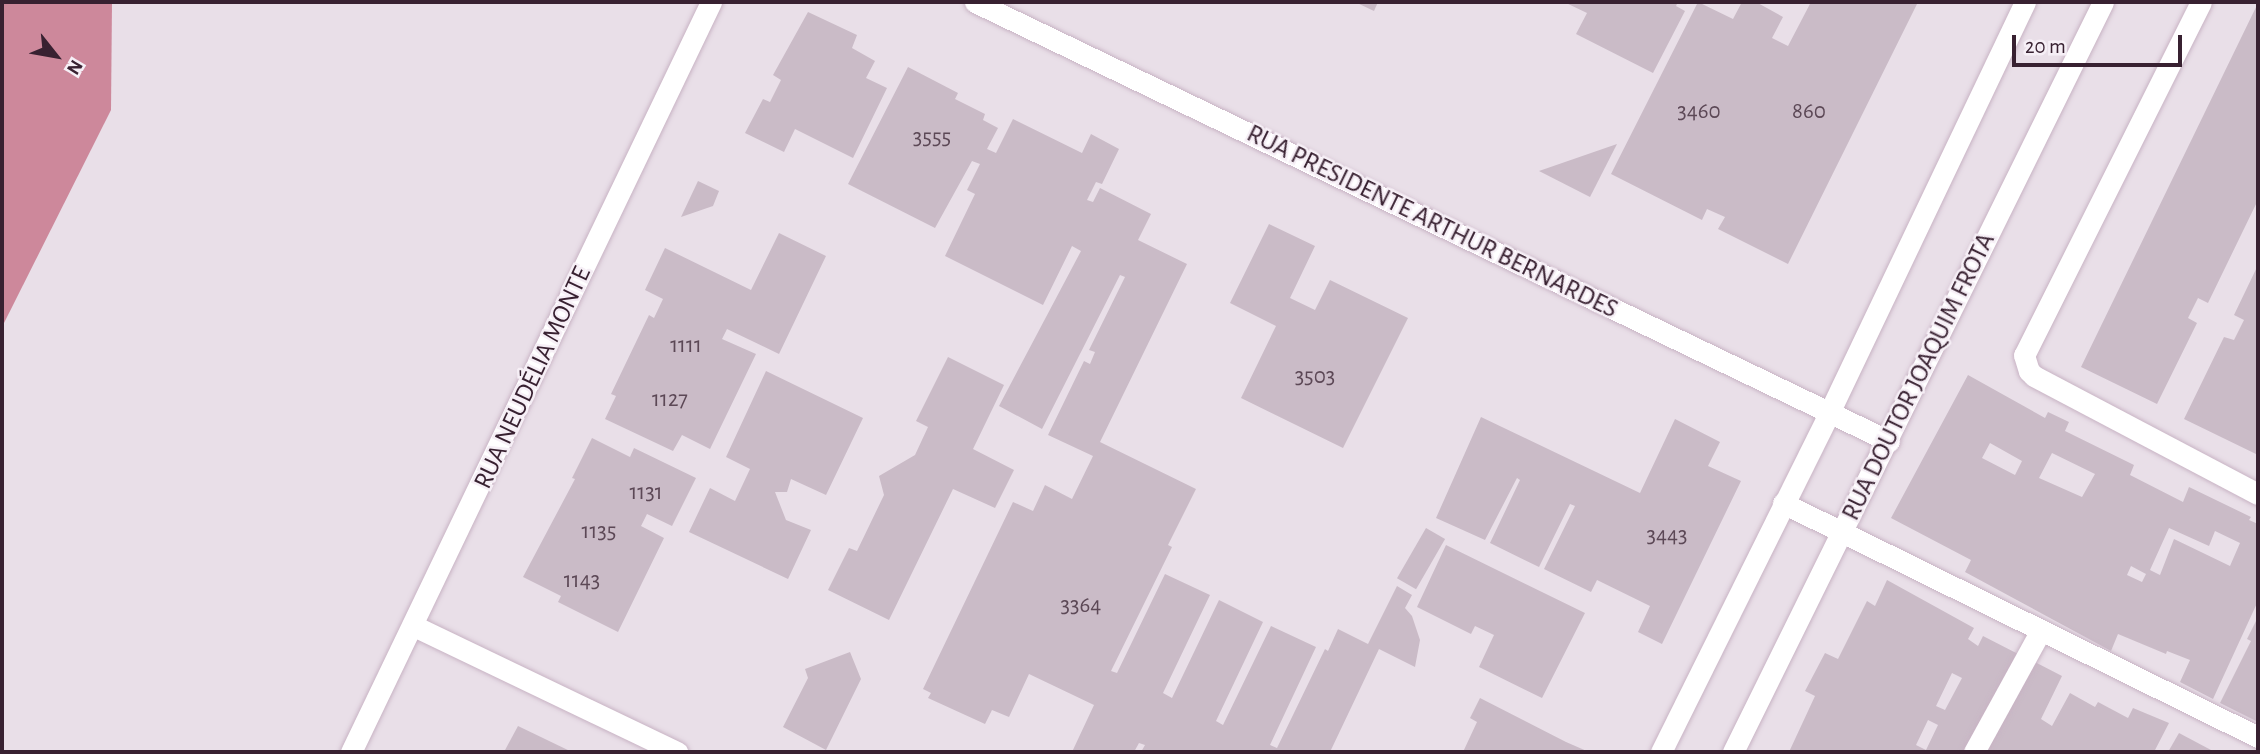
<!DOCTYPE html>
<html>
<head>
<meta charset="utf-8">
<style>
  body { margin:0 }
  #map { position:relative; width:2260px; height:754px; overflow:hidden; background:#e9dfe8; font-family:"Alegreya Sans",sans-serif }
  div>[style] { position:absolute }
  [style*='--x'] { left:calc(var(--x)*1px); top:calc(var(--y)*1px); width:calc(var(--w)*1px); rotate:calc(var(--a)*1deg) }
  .water>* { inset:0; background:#cd889b }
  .building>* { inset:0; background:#cabbc7; transform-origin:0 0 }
  .roads { filter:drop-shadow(0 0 2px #c8b3c4) drop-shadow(0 0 2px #c8b3c4) }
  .lane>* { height:21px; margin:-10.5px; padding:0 10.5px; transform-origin:10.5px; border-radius:10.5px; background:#fff }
  .street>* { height:21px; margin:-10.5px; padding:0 10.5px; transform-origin:10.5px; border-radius:10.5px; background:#fff }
  .secondary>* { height:21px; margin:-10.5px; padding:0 10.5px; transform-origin:10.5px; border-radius:10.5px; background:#fff }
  span { translate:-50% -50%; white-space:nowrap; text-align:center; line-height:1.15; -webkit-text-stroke:5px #f6eff6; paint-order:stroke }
  .number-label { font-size:23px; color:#5c4856 }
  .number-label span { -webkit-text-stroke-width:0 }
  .street-label { font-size:26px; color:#382131 }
  .frame { position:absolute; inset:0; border:4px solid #382131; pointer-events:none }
  .north { position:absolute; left:21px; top:21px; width:70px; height:70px; -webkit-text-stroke:5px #f6eff6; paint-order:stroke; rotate:121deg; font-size:19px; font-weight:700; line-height:28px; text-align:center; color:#382131 }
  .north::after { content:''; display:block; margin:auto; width:24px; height:32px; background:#382131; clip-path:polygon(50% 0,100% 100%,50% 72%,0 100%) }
  .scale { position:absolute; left:2012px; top:35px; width:170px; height:32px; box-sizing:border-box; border:4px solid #382131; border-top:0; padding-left:9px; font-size:21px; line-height:24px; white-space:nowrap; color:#382131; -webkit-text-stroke:5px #f6eff6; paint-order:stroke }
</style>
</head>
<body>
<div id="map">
  <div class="water">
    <i style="clip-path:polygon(2px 2px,112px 2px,111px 110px,2px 327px)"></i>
  </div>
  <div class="building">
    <i style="clip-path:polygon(1355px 2px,1378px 2px,1374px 11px)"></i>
    <i style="clip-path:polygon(1564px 2px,1678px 2px,1676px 6px,1685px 11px,1653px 73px,1576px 34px,1587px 13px)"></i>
    <i style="clip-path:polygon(1698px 2px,1733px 19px,1742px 2px,1756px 2px,1783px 17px,1772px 38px,1788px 46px,1811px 2px,1918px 2px,1788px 264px,1718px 229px,1725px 217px,1707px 209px,1702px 220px,1611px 174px)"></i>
    <i style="clip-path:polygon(2258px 3px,2258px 200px,2208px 303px,2198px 298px,2188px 318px,2197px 323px,2157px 404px,2081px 367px)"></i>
    <i style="clip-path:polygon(808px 12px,857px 35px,852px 48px,875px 61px,866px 78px,887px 88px,853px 158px,795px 129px,784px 152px,745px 133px,763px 99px,770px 102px,781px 80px,773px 75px)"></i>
    <i style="clip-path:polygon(908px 67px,958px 93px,955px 99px,985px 114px,983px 120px,998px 128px,987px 149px,996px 153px,1013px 119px,1082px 153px,1091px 134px,1119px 149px,1102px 184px,1096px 182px,1087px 200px,1093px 202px,1100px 188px,1151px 214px,1138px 240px,1187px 264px,1100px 442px,1196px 489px,1168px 545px,1172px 547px,1111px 671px,1117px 673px,1165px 574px,1210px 595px,1163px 693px,1172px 698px,1219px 600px,1263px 622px,1216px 721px,1223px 725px,1271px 626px,1316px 647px,1270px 745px,1277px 748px,1325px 649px,1328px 651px,1338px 629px,1368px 644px,1397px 586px,1412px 595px,1405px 608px,1412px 616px,1420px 640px,1415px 667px,1379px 649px,1330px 752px,1141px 752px,1145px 745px,1139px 743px,1134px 752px,1072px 752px,1094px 705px,1029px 674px,1009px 717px,992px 710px,985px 724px,928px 698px,931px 693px,923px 689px,1013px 502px,1033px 511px,1045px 485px,1072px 499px,1093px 456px,1048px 435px,1084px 361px,1090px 364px,1095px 352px,1089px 350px,1125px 277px,1120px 275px,1042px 429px,999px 406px,1081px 251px,1072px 246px,1043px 305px,945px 256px,975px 194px,967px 190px,980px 164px,972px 161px,935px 228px,848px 184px)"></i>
    <i style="clip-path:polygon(1617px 144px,1590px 197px,1539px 171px)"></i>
    <i style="clip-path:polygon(698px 181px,719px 191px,713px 206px,681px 217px)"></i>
    <i style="clip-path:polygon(1269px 224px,1315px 246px,1290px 298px,1315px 310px,1330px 280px,1408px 318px,1343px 448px,1241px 398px,1276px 326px,1230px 303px)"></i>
    <i style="clip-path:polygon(779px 233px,826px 256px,779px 354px,727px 329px,722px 339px,756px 354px,710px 449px,682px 435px,673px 451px,605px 419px,616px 396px,611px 394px,649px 315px,654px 318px,663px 299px,645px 290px,665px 248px,751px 290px)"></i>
    <i style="clip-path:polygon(2258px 265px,2258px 455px,2184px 419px,2224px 337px,2234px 340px,2244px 320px,2234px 315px)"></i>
    <i style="clip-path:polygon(948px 357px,1004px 385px,973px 449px,1014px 470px,995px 508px,953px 489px,889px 620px,828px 590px,849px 548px,857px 551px,884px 495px,879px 476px,915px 455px,928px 427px,916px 421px)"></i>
    <i style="clip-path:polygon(766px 371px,863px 418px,826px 495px,791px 479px,787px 492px,775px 492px,786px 520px,811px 530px,788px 579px,689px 532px,710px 488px,735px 501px,750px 469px,726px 457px)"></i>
    <i style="clip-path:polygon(evenodd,1968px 375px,2045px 418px,2048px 412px,2069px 422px,2065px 431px,2134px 465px,2130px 475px,2183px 502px,2189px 487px,2251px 517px,2249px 520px,2258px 524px,2258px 601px,2213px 699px,2180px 682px,2190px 660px,2167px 651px,2166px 654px,2118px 634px,2111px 651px,1965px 572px,1971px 560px,1891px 518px,1968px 375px,1990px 443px,2022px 461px,2015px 475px,1982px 458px,1990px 443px,1968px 375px,2052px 453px,2095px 474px,2082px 497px,2039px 478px,2052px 453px,1968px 375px,2169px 528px,2209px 546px,2215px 531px,2240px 543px,2230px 566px,2174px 539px,2160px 575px,2150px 570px,2169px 528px,1968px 375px,2131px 566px,2146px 574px,2142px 582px,2127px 575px,2131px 566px)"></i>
    <i style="clip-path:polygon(1481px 417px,1640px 493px,1675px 419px,1720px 442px,1708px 466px,1741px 481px,1662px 644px,1638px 632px,1650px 606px,1597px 580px,1591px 592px,1544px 569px,1575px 506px,1570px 504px,1539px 567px,1490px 543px,1520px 480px,1517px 478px,1485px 540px,1436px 518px)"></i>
    <i style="clip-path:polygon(592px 438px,630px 457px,634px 448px,696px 478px,672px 526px,647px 514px,641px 526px,664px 538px,618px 632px,558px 602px,561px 596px,523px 577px,575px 479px,572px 478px)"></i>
    <i style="left:1426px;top:528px;width:22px;height:58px;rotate:30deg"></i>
    <i style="clip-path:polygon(1446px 545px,1585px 613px,1542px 698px,1479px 667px,1494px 635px,1475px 626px,1471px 634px,1417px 607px)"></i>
    <i style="clip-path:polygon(evenodd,1887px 580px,1974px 628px,1968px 639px,1978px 646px,1983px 636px,2022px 656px,1971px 752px,1789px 752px,1815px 696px,1805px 691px,1825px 653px,1838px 659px,1867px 601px,1875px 606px,1887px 580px,1952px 673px,1962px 678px,1945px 710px,1936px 706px,1952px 673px,1887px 580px,1928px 720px,1938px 725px,1926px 750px,1916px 745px,1928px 720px)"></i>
    <i style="clip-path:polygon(2258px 617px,2258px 722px,2220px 703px,2251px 641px,2247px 639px)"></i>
    <i style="clip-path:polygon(850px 652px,861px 679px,826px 750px,783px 727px,808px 678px,805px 669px)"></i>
    <i style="clip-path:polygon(2031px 660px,2062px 676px,2041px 719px,2052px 726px,2070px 693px,2095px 707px,2098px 702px,2128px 718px,2133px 708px,2169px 723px,2154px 752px,1984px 752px)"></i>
    <i style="clip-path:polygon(1480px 698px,1566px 742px,1589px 752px,1463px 752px,1477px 722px,1470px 718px)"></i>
    <i style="clip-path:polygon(518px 726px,572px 752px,504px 752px)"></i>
    <i style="clip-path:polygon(2179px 733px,2211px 750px,2210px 752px,2168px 752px)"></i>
  </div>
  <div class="roads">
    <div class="lane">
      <i style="--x:1974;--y:752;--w:139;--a:-61.2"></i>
    </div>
    <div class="street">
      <i style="--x:975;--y:2;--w:1014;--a:25.66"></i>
      <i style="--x:2201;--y:2;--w:395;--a:116.6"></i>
      <i style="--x:2024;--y:355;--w:17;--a:73"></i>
      <i style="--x:2029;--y:371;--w:7;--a:45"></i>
      <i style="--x:2034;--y:376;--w:253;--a:27.8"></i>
      <i style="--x:1783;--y:503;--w:530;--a:26.23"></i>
      <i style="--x:414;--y:626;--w:292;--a:25.6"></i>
      <i style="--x:351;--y:752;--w:832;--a:-64.36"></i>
    </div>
    <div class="secondary">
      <i style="--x:1661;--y:752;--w:378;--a:-63.6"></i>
      <i style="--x:1829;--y:413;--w:455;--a:-64.5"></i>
      <i style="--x:1733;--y:752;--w:836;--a:-63.74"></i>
    </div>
  </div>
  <div class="number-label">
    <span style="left:1699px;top:112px">3460</span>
    <span style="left:1809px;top:112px">860</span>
    <span style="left:932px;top:138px">3555</span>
    <span style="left:686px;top:346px">1111</span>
    <span style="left:1315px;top:377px">3503</span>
    <span style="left:670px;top:400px">1127</span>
    <span style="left:646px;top:493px">1131</span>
    <span style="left:599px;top:532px">1135</span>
    <span style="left:1667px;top:536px">3443</span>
    <span style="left:582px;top:581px">1143</span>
    <span style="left:1081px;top:606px">3364</span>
  </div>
  <div class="street-label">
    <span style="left:1432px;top:222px;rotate:26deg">RUA PRESIDENTE ARTHUR BERNARDES</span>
    <span style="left:1919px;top:377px;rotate:-64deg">RUA DOUTOR JOAQUIM FROTA</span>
    <span style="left:533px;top:378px;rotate:-65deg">RUA NEUDÉLIA MONTE</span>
  </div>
  <div class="frame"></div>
  <div class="north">N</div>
  <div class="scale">20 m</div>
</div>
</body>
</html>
